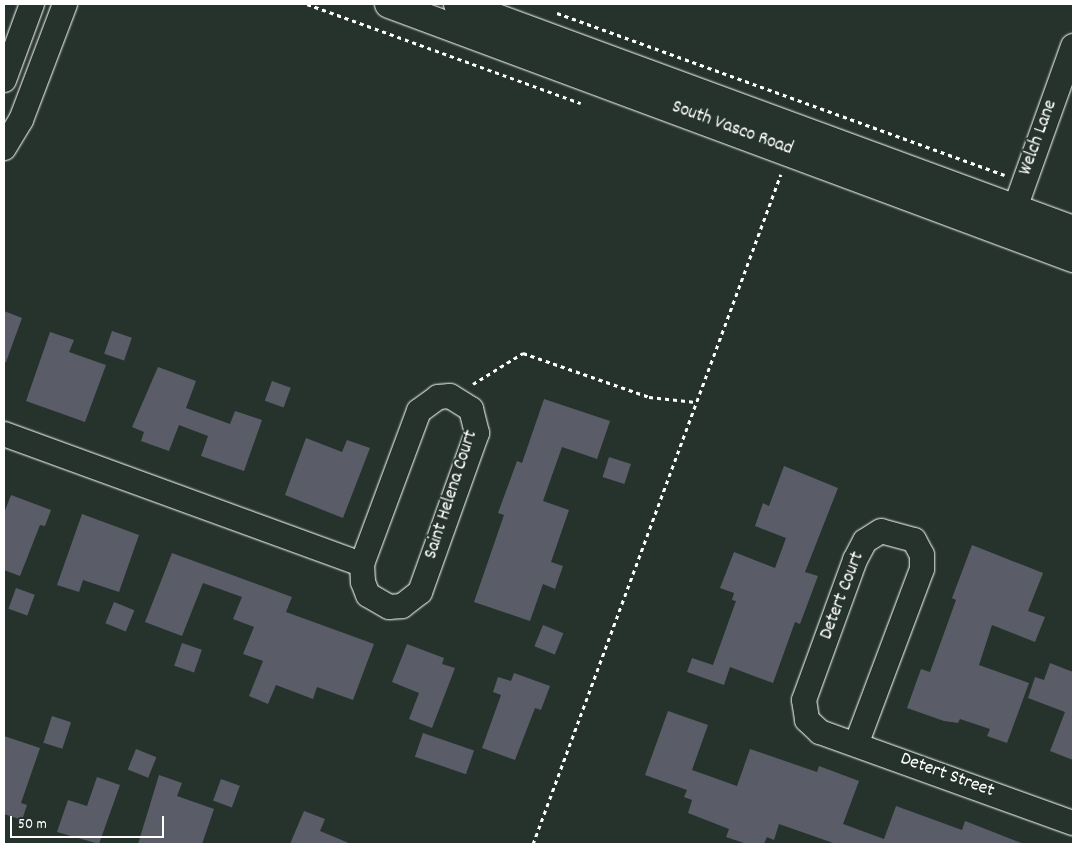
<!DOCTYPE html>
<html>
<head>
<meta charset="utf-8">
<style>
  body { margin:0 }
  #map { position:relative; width:1077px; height:848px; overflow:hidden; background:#26332d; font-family:Dekko,sans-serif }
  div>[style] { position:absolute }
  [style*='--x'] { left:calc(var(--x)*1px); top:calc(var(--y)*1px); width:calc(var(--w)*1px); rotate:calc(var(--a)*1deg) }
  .building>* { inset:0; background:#5a5c68; transform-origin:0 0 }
  .path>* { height:3px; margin-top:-1.5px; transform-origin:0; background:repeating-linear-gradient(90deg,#fff 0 4px,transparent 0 8px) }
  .roads { filter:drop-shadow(0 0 1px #fff) drop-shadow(0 0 1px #fff) }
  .minor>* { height:24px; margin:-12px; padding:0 12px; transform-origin:12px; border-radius:12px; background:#26332d }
  .major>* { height:28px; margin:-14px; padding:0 14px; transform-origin:14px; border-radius:14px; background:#26332d }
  span { translate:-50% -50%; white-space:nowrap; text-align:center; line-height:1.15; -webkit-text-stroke:4px #26332d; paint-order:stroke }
  .street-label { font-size:19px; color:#fff }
  .frame { position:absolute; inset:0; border:5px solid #fff; pointer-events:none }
  .scale { position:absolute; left:10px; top:816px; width:154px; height:22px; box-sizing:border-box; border:2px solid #fff; border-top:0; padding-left:6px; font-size:15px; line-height:18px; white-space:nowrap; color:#fff; -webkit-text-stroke:4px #26332d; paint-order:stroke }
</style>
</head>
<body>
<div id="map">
  <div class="building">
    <i style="clip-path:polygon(4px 311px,22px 318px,6px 362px,4px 362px)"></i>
    <i style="left:112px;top:331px;width:21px;height:24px;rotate:19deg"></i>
    <i style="clip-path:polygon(50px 332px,74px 340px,69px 352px,106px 365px,85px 422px,26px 401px)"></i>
    <i style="clip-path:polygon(158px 367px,196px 381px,186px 408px,230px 424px,235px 411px,262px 420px,244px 471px,201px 456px,208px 436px,179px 425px,169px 451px,141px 441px,144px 432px,132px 427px)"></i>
    <i style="left:272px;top:381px;width:20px;height:21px;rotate:20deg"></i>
    <i style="clip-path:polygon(544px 399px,610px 421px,597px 459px,562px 447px,543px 501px,569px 510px,551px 562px,563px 566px,555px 589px,543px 584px,530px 621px,474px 602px,504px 515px,498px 513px,517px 461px,522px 463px)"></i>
    <i style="clip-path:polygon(306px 438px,342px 452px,347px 440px,370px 448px,343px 518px,285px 495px)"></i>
    <i style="left:609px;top:457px;width:23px;height:21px;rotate:18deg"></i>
    <i style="clip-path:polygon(784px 466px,838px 488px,805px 572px,818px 576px,800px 624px,795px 622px,773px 683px,730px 667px,724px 685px,687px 672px,692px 658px,713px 665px,736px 601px,732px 600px,734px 593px,720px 588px,734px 552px,775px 568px,786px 538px,755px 526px,763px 503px,769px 506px)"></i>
    <i style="clip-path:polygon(11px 495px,51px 510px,45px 526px,40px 525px,20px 576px,4px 570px,4px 513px)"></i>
    <i style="clip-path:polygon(82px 514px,139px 535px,119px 592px,83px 580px,79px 592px,57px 585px)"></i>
    <i style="clip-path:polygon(972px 545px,1043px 573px,1028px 611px,1045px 617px,1035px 642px,992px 625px,979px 665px,1029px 683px,1007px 743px,987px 736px,990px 729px,960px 719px,958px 723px,944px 721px,907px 708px,921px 669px,930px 672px,956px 600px,952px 598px)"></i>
    <i style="clip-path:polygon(172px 553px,292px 597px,286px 612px,374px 644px,353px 700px,317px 687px,313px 699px,276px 685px,268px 704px,249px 696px,263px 661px,243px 654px,254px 627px,233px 619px,242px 597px,203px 583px,182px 636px,145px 622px)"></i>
    <i style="left:16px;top:588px;width:20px;height:22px;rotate:20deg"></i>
    <i style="left:114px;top:602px;width:22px;height:23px;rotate:22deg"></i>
    <i style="left:543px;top:625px;width:22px;height:23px;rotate:22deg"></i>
    <i style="left:182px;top:643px;width:21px;height:24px;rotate:19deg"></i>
    <i style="clip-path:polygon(407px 644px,444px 658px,442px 664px,455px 668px,432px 728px,409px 719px,419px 693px,392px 682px)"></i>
    <i style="clip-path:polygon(1050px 663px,1073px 672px,1073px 760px,1050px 751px,1065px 712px,1028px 698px,1035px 677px,1044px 680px)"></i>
    <i style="clip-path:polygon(514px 673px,550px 686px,541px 710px,535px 708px,515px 760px,482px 748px,501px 695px,493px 692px,498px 677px,511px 681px)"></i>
    <i style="clip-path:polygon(668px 711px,708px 725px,692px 770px,737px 786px,750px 749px,817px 772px,819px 766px,859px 781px,843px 824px,884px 839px,896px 806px,962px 830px,965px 821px,1024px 844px,836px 844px,779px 824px,774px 840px,767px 837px,764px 844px,747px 844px,726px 837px,729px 829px,688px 813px,692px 800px,684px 797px,687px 790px,645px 775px)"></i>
    <i style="left:52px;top:716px;width:20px;height:28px;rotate:18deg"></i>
    <i style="left:423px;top:733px;width:54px;height:25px;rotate:19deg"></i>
    <i style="clip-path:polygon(4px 736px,40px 748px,21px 803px,27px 805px,22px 820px,4px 814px)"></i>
    <i style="left:136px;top:749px;width:22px;height:22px;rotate:22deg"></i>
    <i style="clip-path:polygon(159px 775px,182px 783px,177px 796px,214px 809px,202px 844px,138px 844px)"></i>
    <i style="clip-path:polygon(97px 777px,120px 785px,99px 844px,57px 832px,68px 800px,87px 806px)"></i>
    <i style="left:221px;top:779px;width:20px;height:23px;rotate:20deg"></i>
    <i style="clip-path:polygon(304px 811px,325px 819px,320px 831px,351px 844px,290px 844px)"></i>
  </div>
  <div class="path">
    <i style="--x:307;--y:4;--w:291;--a:19.9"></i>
    <i style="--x:557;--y:13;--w:476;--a:19.9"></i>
    <i style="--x:473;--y:384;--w:59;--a:-31.8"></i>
    <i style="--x:523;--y:353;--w:133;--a:19.2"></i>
    <i style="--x:649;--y:397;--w:47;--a:6.1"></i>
    <i style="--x:533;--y:844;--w:714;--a:-69.69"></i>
  </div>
  <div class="roads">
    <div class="minor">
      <i style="--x:4;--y:80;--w:81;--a:-69.8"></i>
      <i style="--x:4;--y:148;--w:33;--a:-59"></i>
      <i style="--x:21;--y:120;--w:124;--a:-69.2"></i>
      <i style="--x:1009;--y:225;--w:190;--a:-70.3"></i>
      <i style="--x:450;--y:396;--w:25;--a:32"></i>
      <i style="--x:471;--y:409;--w:25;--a:76"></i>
      <i style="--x:477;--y:433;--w:169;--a:109.7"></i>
      <i style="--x:420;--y:592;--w:23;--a:142"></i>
      <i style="--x:402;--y:606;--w:13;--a:176"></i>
      <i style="--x:389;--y:607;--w:24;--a:-150"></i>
      <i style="--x:368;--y:595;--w:14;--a:-111"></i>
      <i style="--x:363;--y:582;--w:18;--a:-93"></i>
      <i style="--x:362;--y:564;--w:163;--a:-69.6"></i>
      <i style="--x:419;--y:411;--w:24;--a:-36"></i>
      <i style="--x:438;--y:397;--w:12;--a:-5"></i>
      <i style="--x:4;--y:434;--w:381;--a:20"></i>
      <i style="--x:857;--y:742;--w:185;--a:-69.4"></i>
      <i style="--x:922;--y:569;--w:14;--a:-90"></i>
      <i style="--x:922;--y:555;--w:17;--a:-118"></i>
      <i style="--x:914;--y:540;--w:34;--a:-165"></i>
      <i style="--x:881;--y:531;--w:19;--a:148"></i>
      <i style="--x:865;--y:541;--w:21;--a:118"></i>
      <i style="--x:855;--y:560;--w:149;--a:110"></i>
      <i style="--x:804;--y:700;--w:20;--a:81"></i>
      <i style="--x:807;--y:720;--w:18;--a:43"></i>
      <i style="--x:820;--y:732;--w:269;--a:19.8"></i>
    </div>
    <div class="major">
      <i style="--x:389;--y:4;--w:730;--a:20.37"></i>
      <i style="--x:458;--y:4;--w:655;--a:20.18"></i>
    </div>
  </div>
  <div class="street-label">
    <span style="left:732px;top:129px;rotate:20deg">South Vasco Road</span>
    <span style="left:1039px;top:138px;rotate:-70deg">Welch Lane</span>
    <span style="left:452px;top:495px;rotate:-72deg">Saint Helena Court</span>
    <span style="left:843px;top:596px;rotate:-69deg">Detert Court</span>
    <span style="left:947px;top:776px;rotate:20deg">Detert Street</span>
  </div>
  <div class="frame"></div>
  <div class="scale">50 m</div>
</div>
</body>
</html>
